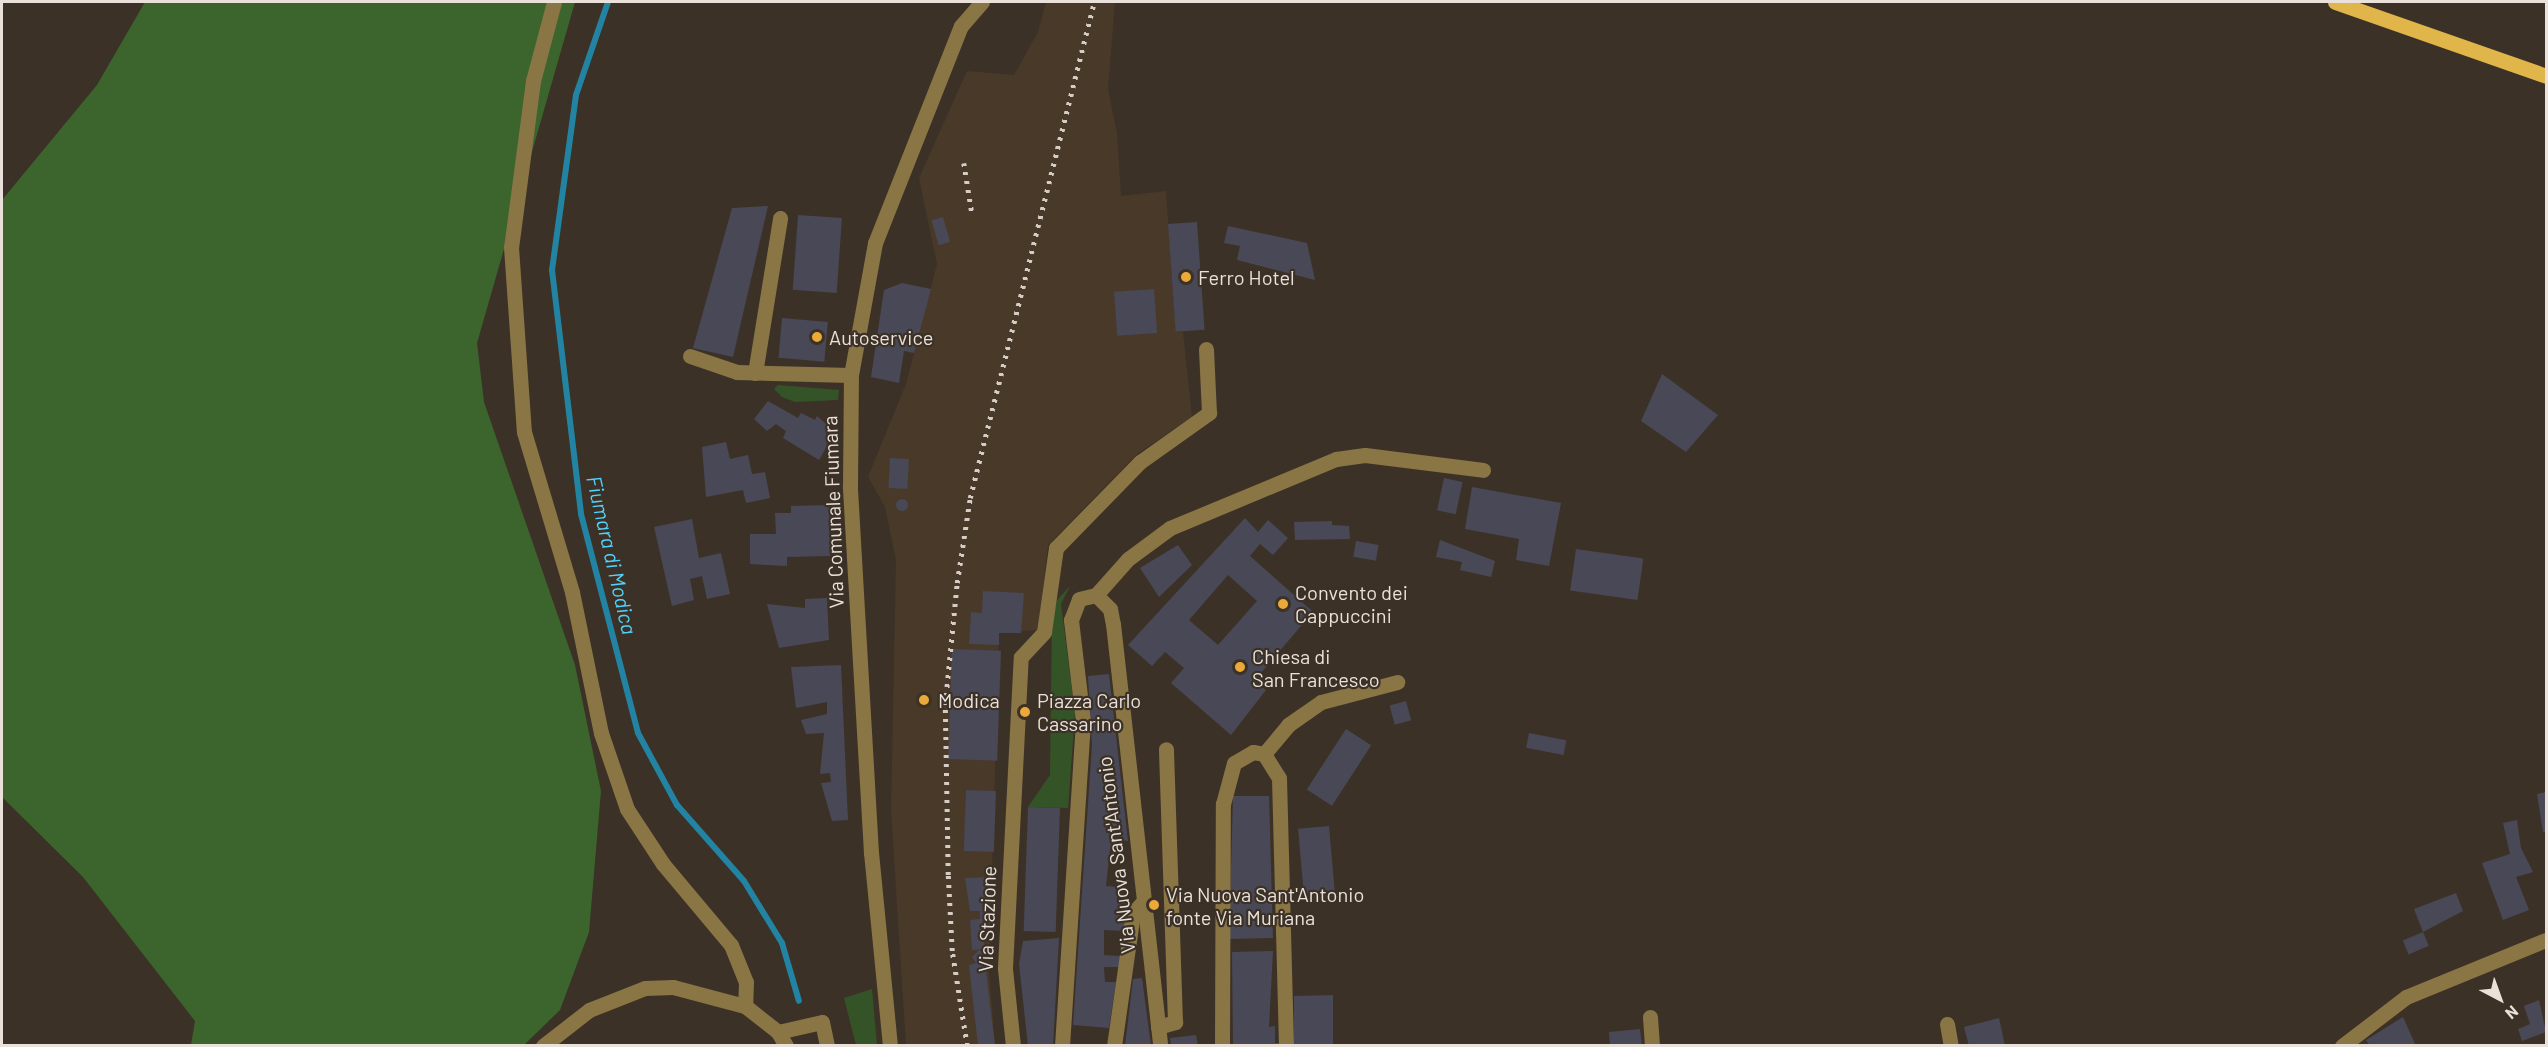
<!DOCTYPE html>
<html>
<head>
<meta charset="utf-8">
<style>
  body { margin:0 }
  #map { position:relative; width:2548px; height:1047px; overflow:hidden; background:#3c3126; font-family:Barlow,sans-serif }
  div>[style] { position:absolute }
  [style*='--x'] { left:calc(var(--x)*1px); top:calc(var(--y)*1px); width:calc(var(--w)*1px); rotate:calc(var(--a)*1deg) }
  .built>* { inset:0; background:#493929 }
  .green>* { inset:0; background:#345427 }
  .forest>* { inset:0; background:#3c652d }
  .stream>* { height:6px; margin:-3px; padding:0 3px; transform-origin:3px; border-radius:3px; background:#2284a2 }
  .building>* { inset:0; background:#484857; transform-origin:0 0 }
  .round { border-radius:50% }
  .minor>* { height:15px; margin:-7.5px; padding:0 7.5px; transform-origin:7.5px; border-radius:7.5px; background:#8a7545 }
  .major>* { height:15px; margin:-7.5px; padding:0 7.5px; transform-origin:7.5px; border-radius:7.5px; background:#e0b549 }
  .rail>* { height:4.5px; margin-top:-2.25px; transform-origin:0; background:repeating-linear-gradient(90deg,#d4ccc5 0 3px,transparent 0 9px) }
  .dots>* { width:16px; height:16px; translate:-50% -50%; box-sizing:border-box; border:3px solid #3c3126; border-radius:50% }
  span { translate:-50% -50%; white-space:nowrap; text-align:center; line-height:1.15; -webkit-text-stroke:4.5px #3c3126; paint-order:stroke }
  .poi-label { font-size:20px; color:#e9e1da }
  .left { translate:0 -50%; text-align:left }
  .street-label { font-size:20px; color:#e9e1da }
  .water-label { font-size:21px; color:#50d2fd; font-style:italic }
  .frame { position:absolute; inset:0; border:3px solid #e9e1da; pointer-events:none }
  .north { position:absolute; left:2470px; top:969px; width:60px; height:60px; -webkit-text-stroke:4px #3c3126; paint-order:stroke; rotate:139deg; font-size:16px; font-weight:700; line-height:24px; text-align:center; color:#e9e1da }
  .north::after { content:''; display:block; margin:auto; width:21px; height:27px; background:#e9e1da; clip-path:polygon(50% 0,100% 100%,50% 72%,0 100%) }
</style>
</head>
<body>
<div id="map">
  <div class="built">
    <i style="clip-path:polygon(1046px 2px,1115px 2px,1108px 89px,1117px 133px,1121px 196px,1166px 191px,1176px 332px,1183px 332px,1192px 417px,1137px 454px,1048px 545px,1038px 630px,999px 633px,989px 972px,995px 1045px,906px 1045px,891px 811px,896px 560px,885px 507px,868px 477px,906px 384px,937px 264px,919px 178px,967px 71px,1014px 75px,1038px 32px)"></i>
  </div>
  <div class="green">
    <i style="clip-path:polygon(778px 385px,839px 390px,838px 400px,795px 402px,782px 397px,774px 389px)"></i>
    <i style="clip-path:polygon(1070px 586px,1061px 604px,1075px 713px,1068px 808px,1028px 807px,1050px 775px,1052px 618px,1057px 600px)"></i>
    <i style="clip-path:polygon(872px 989px,877px 1045px,856px 1045px,844px 998px)"></i>
  </div>
  <div class="forest">
    <i style="clip-path:polygon(145px 2px,575px 2px,477px 343px,484px 402px,575px 665px,601px 791px,589px 932px,560px 1010px,524px 1045px,191px 1045px,195px 1021px,83px 877px,2px 797px,2px 200px,97px 85px)"></i>
  </div>
  <div class="stream">
    <i style="--x:608;--y:2;--w:98;--a:109"></i>
    <i style="--x:576;--y:95;--w:177;--a:97.8"></i>
    <i style="--x:552;--y:270;--w:246;--a:83.2"></i>
    <i style="--x:581;--y:514;--w:226;--a:75.4"></i>
    <i style="--x:638;--y:733;--w:82;--a:61.6"></i>
    <i style="--x:677;--y:805;--w:101;--a:48.6"></i>
    <i style="--x:744;--y:881;--w:73;--a:58.5"></i>
    <i style="--x:782;--y:943;--w:60;--a:73.7"></i>
  </div>
  <div class="building">
    <i style="clip-path:polygon(768px 206px,733px 357px,693px 348px,732px 208px)"></i>
    <i style="left:798px;top:215px;width:44px;height:75px;rotate:4deg"></i>
    <i style="left:943px;top:217px;width:26px;height:12px;rotate:74deg"></i>
    <i style="left:1197px;top:222px;width:108px;height:29px;rotate:86deg"></i>
    <i style="clip-path:polygon(1228px 226px,1307px 243px,1315px 280px,1237px 260px,1240px 246px,1224px 243px)"></i>
    <i style="clip-path:polygon(902px 283px,931px 289px,914px 353px,904px 351px,899px 383px,871px 377px,884px 290px)"></i>
    <i style="left:1154px;top:289px;width:44px;height:40px;rotate:86deg"></i>
    <i style="left:782px;top:318px;width:46px;height:40px;rotate:5deg"></i>
    <i style="clip-path:polygon(1662px 374px,1718px 415px,1686px 452px,1641px 421px)"></i>
    <i style="clip-path:polygon(768px 401px,798px 418px,801px 413px,815px 420px,817px 416px,826px 424px,827px 446px,819px 460px,783px 438px,786px 431px,776px 424px,767px 431px,754px 419px)"></i>
    <i style="clip-path:polygon(726px 442px,730px 459px,748px 455px,752px 474px,765px 472px,770px 498px,746px 503px,743px 490px,706px 497px,702px 447px)"></i>
    <i style="left:890px;top:458px;width:19px;height:30px;rotate:3deg"></i>
    <i style="left:1444px;top:478px;width:19px;height:33px;rotate:12deg"></i>
    <i style="clip-path:polygon(1472px 487px,1561px 503px,1549px 566px,1516px 560px,1519px 539px,1465px 529px)"></i>
    <i class="round" style="left:896px;top:499px;width:12px;height:12px"></i>
    <i style="clip-path:polygon(829px 505px,830px 556px,787px 557px,787px 566px,750px 564px,750px 534px,776px 534px,775px 513px,791px 513px,791px 506px)"></i>
    <i style="clip-path:polygon(evenodd,1245px 518px,1258px 532px,1268px 520px,1288px 538px,1273px 555px,1260px 544px,1250px 556px,1313px 612px,1254px 681px,1266px 690px,1231px 735px,1171px 683px,1184px 668px,1165px 652px,1152px 666px,1128px 645px,1245px 518px,1228px 575px,1257px 601px,1218px 645px,1189px 620px,1228px 575px)"></i>
    <i style="clip-path:polygon(692px 519px,699px 558px,721px 553px,730px 594px,707px 599px,702px 576px,690px 579px,694px 600px,672px 606px,654px 527px)"></i>
    <i style="clip-path:polygon(1332px 521px,1332px 525px,1349px 526px,1350px 539px,1295px 540px,1294px 522px)"></i>
    <i style="clip-path:polygon(1440px 540px,1495px 561px,1491px 577px,1460px 570px,1462px 562px,1436px 557px)"></i>
    <i style="left:1356px;top:541px;width:23px;height:16px;rotate:10deg"></i>
    <i style="clip-path:polygon(1178px 545px,1192px 565px,1159px 597px,1140px 568px)"></i>
    <i style="left:1576px;top:549px;width:68px;height:42px;rotate:8deg"></i>
    <i style="clip-path:polygon(983px 591px,1024px 593px,1021px 633px,999px 633px,999px 645px,969px 644px,971px 612px,982px 613px)"></i>
    <i style="clip-path:polygon(827px 598px,829px 640px,779px 648px,767px 604px,805px 608px,805px 599px)"></i>
    <i style="left:952px;top:649px;width:49px;height:110px;rotate:2deg"></i>
    <i style="clip-path:polygon(841px 665px,848px 820px,832px 821px,821px 783px,831px 782px,830px 773px,820px 774px,824px 733px,806px 734px,801px 720px,827px 714px,827px 702px,796px 708px,791px 667px)"></i>
    <i style="clip-path:polygon(1109px 674px,1128px 841px,1120px 840px,1120px 850px,1110px 849px,1106px 886px,1118px 887px,1117px 901px,1130px 903px,1126px 931px,1104px 930px,1104px 955px,1121px 956px,1120px 967px,1104px 967px,1105px 982px,1116px 982px,1109px 1028px,1073px 1025px,1092px 745px,1088px 676px)"></i>
    <i style="left:1406px;top:701px;width:20px;height:17px;rotate:75deg"></i>
    <i style="left:1346px;top:729px;width:30px;height:72px;rotate:33deg"></i>
    <i style="left:1529px;top:733px;width:38px;height:15px;rotate:11deg"></i>
    <i style="left:966px;top:790px;width:30px;height:61px;rotate:2deg"></i>
    <i style="clip-path:polygon(2546px 792px,2546px 832px,2543px 832px,2537px 794px)"></i>
    <i style="clip-path:polygon(1233px 796px,1269px 796px,1273px 938px,1229px 939px)"></i>
    <i style="left:1028px;top:807px;width:32px;height:124px;rotate:2deg"></i>
    <i style="clip-path:polygon(2517px 820px,2521px 848px,2533px 872px,2516px 877px,2529px 910px,2503px 920px,2482px 863px,2510px 854px,2503px 823px)"></i>
    <i style="left:1329px;top:826px;width:71px;height:31px;rotate:85deg"></i>
    <i style="clip-path:polygon(991px 877px,990px 939px,984px 940px,984px 949px,972px 950px,970px 920px,980px 919px,980px 911px,970px 911px,965px 878px)"></i>
    <i style="clip-path:polygon(2456px 893px,2463px 911px,2423px 932px,2414px 909px)"></i>
    <i style="left:2423px;top:932px;width:15px;height:22px;rotate:67deg"></i>
    <i style="clip-path:polygon(1059px 938px,1053px 1046px,1028px 1046px,1019px 964px,1023px 941px)"></i>
    <i style="clip-path:polygon(979px 950px,984px 954px,980px 963px,985px 962px,995px 1046px,978px 1046px,969px 965px,976px 963px,972px 957px)"></i>
    <i style="clip-path:polygon(1273px 951px,1269px 1027px,1275px 1026px,1275px 1043px,1294px 1043px,1294px 996px,1333px 995px,1333px 1046px,1233px 1046px,1232px 952px)"></i>
    <i style="clip-path:polygon(1142px 978px,1151px 1046px,1125px 1046px,1133px 979px)"></i>
    <i style="clip-path:polygon(2539px 1000px,2546px 1032px,2522px 1041px,2518px 1029px,2530px 1024px,2524px 1006px)"></i>
    <i style="clip-path:polygon(2403px 1017px,2416px 1046px,2370px 1046px,2366px 1040px)"></i>
    <i style="clip-path:polygon(1999px 1018px,2005px 1046px,1969px 1046px,1964px 1027px)"></i>
    <i style="clip-path:polygon(1640px 1029px,1642px 1046px,1610px 1046px,1609px 1032px)"></i>
    <i style="clip-path:polygon(1196px 1035px,1198px 1046px,1171px 1046px,1170px 1038px)"></i>
  </div>
  <div class="minor">
    <i style="--x:554;--y:2;--w:82;--a:104.9"></i>
    <i style="--x:533;--y:81;--w:167;--a:97.5"></i>
    <i style="--x:511;--y:247;--w:185;--a:86"></i>
    <i style="--x:524;--y:432;--w:167;--a:73.3"></i>
    <i style="--x:572;--y:592;--w:144;--a:78.4"></i>
    <i style="--x:601;--y:733;--w:80;--a:71.1"></i>
    <i style="--x:627;--y:809;--w:66;--a:56.8"></i>
    <i style="--x:663;--y:864;--w:106;--a:50"></i>
    <i style="--x:731;--y:945;--w:40;--a:68"></i>
    <i style="--x:746;--y:982;--w:24;--a:92"></i>
    <i style="--x:690;--y:356;--w:50;--a:18.8"></i>
    <i style="--x:737;--y:372;--w:114;--a:1.5"></i>
    <i style="--x:755;--y:373;--w:157;--a:-80.8"></i>
    <i style="--x:1096;--y:595;--w:48;--a:-48.4"></i>
    <i style="--x:1128;--y:559;--w:52;--a:-36.4"></i>
    <i style="--x:1170;--y:528;--w:180;--a:-22.6"></i>
    <i style="--x:1336;--y:459;--w:29;--a:-8"></i>
    <i style="--x:1365;--y:455;--w:119;--a:7.2"></i>
    <i style="--x:1264;--y:754;--w:38;--a:-50"></i>
    <i style="--x:1288;--y:725;--w:40;--a:-34.9"></i>
    <i style="--x:1321;--y:702;--w:79;--a:-14.7"></i>
    <i style="--x:1650;--y:1017;--w:29;--a:86"></i>
    <i style="--x:1947;--y:1024;--w:22;--a:80"></i>
    <i style="--x:1158;--y:1027;--w:18;--a:-16"></i>
    <i style="--x:1175;--y:1022;--w:273;--a:-91.9"></i>
    <i style="--x:778;--y:1032;--w:16;--a:60"></i>
    <i style="--x:543;--y:1046;--w:58;--a:-38"></i>
    <i style="--x:589;--y:1010;--w:60;--a:-21.4"></i>
    <i style="--x:645;--y:988;--w:28;--a:-2"></i>
    <i style="--x:673;--y:987;--w:74;--a:14.8"></i>
    <i style="--x:745;--y:1006;--w:42;--a:38.2"></i>
    <i style="--x:778;--y:1032;--w:45;--a:-12.8"></i>
    <i style="--x:822;--y:1022;--w:25;--a:78"></i>
    <i style="--x:890;--y:1046;--w:194;--a:-95.6"></i>
    <i style="--x:871;--y:853;--w:367;--a:-93.3"></i>
    <i style="--x:850;--y:487;--w:112;--a:-89.5"></i>
    <i style="--x:851;--y:375;--w:134;--a:-79.7"></i>
    <i style="--x:875;--y:243;--w:233;--a:-68.4"></i>
    <i style="--x:961;--y:26;--w:32;--a:-49"></i>
    <i style="--x:1013;--y:1046;--w:78;--a:-95.9"></i>
    <i style="--x:1005;--y:968;--w:311;--a:-87.1"></i>
    <i style="--x:1021;--y:657;--w:34;--a:-47"></i>
    <i style="--x:1044;--y:632;--w:85;--a:-81.9"></i>
    <i style="--x:1056;--y:548;--w:120;--a:-45.7"></i>
    <i style="--x:1140;--y:462;--w:85;--a:-35.4"></i>
    <i style="--x:1209;--y:413;--w:64;--a:-92.7"></i>
    <i style="--x:1062;--y:1046;--w:326;--a:-86.3"></i>
    <i style="--x:1083;--y:721;--w:102;--a:-96.8"></i>
    <i style="--x:1071;--y:620;--w:22;--a:-69"></i>
    <i style="--x:1079;--y:599;--w:17;--a:-13"></i>
    <i style="--x:1096;--y:595;--w:20;--a:45"></i>
    <i style="--x:1110;--y:609;--w:15;--a:79"></i>
    <i style="--x:1113;--y:624;--w:425;--a:83.6"></i>
    <i style="--x:1114;--y:1046;--w:134;--a:-81.9"></i>
    <i style="--x:1133;--y:913;--w:13;--a:-48"></i>
    <i style="--x:1222;--y:1046;--w:242;--a:-89.8"></i>
    <i style="--x:1223;--y:804;--w:42;--a:-75"></i>
    <i style="--x:1234;--y:763;--w:22;--a:-30"></i>
    <i style="--x:1253;--y:752;--w:11;--a:10"></i>
    <i style="--x:1264;--y:754;--w:28;--a:58"></i>
    <i style="--x:1279;--y:778;--w:268;--a:88.5"></i>
    <i style="--x:2342;--y:1046;--w:81;--a:-37.4"></i>
    <i style="--x:2406;--y:997;--w:151;--a:-22.2"></i>
  </div>
  <div class="major">
    <i style="--x:2335;--y:2;--w:224;--a:19.3"></i>
  </div>
  <div class="rail">
    <i style="--x:964;--y:163;--w:51;--a:80.9"></i>
    <i style="--x:967;--y:1046;--w:96;--a:-99"></i>
    <i style="--x:952;--y:951;--w:76;--a:-93"></i>
    <i style="--x:948;--y:875;--w:170;--a:-91"></i>
    <i style="--x:945;--y:705;--w:123;--a:-84.4"></i>
    <i style="--x:957;--y:583;--w:86;--a:-81.3"></i>
    <i style="--x:970;--y:498;--w:511;--a:-75.96"></i>
  </div>
  <div class="dots">
    <i style="left:1186px;top:277px;background:#eba93a"></i>
    <i style="left:817px;top:337px;background:#eba93a"></i>
    <i style="left:1283px;top:604px;background:#eba93a"></i>
    <i style="left:1240px;top:667px;background:#eba93a"></i>
    <i style="left:924px;top:700px;background:#eba93a"></i>
    <i style="left:1025px;top:712px;background:#eba93a"></i>
    <i style="left:1154px;top:905px;background:#eba93a"></i>
  </div>
  <div class="poi-label">
    <span class="left" style="left:1198px;top:277px">Ferro Hotel</span>
    <span class="left" style="left:829px;top:337px">Autoservice</span>
    <span class="left" style="left:1295px;top:604px">Convento dei<br>Cappuccini</span>
    <span class="left" style="left:1252px;top:668px">Chiesa di<br>San Francesco</span>
    <span class="left" style="left:938px;top:700px">Modica</span>
    <span class="left" style="left:1037px;top:712px">Piazza Carlo<br>Cassarino</span>
    <span class="left" style="left:1166px;top:906px">Via Nuova Sant'Antonio<br>fonte Via Muriana</span>
  </div>
  <div class="street-label">
    <span style="left:833px;top:512px;rotate:-92deg">Via Comunale Fiumara</span>
    <span style="left:1116px;top:855px;rotate:-97deg">Via Nuova Sant'Antonio</span>
    <span style="left:987px;top:919px;rotate:-88deg">Via Stazione</span>
  </div>
  <div class="water-label">
    <span style="left:612px;top:555px;rotate:77deg">Fiumara di Modica</span>
  </div>
  <div class="frame"></div>
  <div class="north">N</div>
</div>
</body>
</html>
